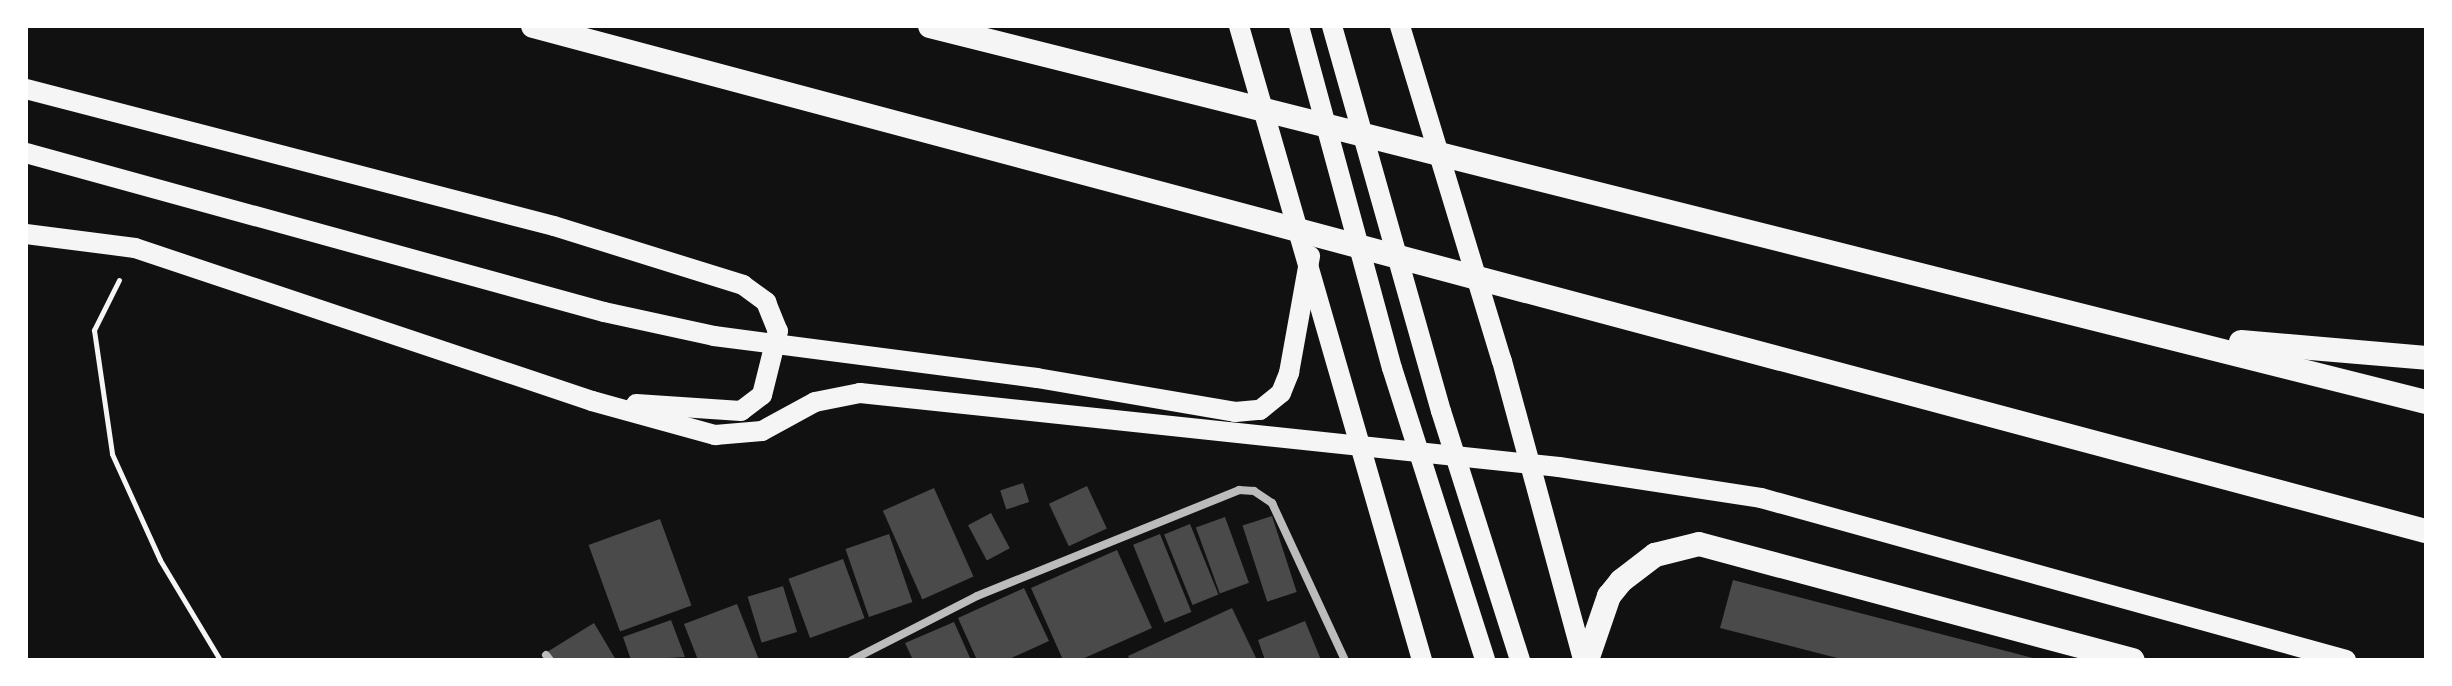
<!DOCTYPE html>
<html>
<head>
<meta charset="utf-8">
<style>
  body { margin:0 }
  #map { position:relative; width:2452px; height:686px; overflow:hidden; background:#111; font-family:Cabin,sans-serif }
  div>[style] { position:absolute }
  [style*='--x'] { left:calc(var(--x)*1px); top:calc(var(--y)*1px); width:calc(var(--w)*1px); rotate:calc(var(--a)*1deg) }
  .building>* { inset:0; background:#4a4a4a; transform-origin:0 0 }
  .path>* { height:5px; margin:-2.5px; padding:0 2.5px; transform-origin:2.5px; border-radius:2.5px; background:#f5f5f5 }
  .minor>* { height:8px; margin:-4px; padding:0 4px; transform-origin:4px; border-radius:4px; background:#bcbcbc }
  .primary>* { height:20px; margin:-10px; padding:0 10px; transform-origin:10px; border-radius:10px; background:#f5f5f5 }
  .motorway>* { height:24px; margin:-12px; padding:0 12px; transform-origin:12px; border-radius:12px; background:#f5f5f5 }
  span { translate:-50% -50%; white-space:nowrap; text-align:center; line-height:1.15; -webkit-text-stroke:8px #fff; paint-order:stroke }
  .frame { position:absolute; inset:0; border:28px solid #fff; pointer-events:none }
</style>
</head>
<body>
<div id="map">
  <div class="building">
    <i style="left:1023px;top:483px;width:20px;height:24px;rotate:72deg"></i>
    <i style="left:1087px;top:486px;width:47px;height:42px;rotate:65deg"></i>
    <i style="left:934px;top:488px;width:97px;height:56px;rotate:66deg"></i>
    <i style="left:991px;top:513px;width:40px;height:26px;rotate:62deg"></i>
    <i style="left:1272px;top:516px;width:80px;height:31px;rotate:72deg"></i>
    <i style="left:1225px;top:517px;width:70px;height:31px;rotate:70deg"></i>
    <i style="left:660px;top:519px;width:92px;height:76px;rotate:70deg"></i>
    <i style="left:1190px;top:524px;width:76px;height:28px;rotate:68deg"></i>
    <i style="left:889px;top:534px;width:72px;height:46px;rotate:71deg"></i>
    <i style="left:1160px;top:534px;width:84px;height:29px;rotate:68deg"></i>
    <i style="clip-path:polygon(1117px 550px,1152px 628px,1080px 660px,1063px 660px,1031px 588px)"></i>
    <i style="left:843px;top:559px;width:63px;height:58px;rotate:70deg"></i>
    <i style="clip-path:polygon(1733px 580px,2037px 659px,2037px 660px,1845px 660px,1720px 628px)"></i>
    <i style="left:783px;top:586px;width:48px;height:37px;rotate:73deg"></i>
    <i style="clip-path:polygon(1024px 588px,1049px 641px,1007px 660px,977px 660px,958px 618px)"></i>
    <i style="clip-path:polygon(737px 604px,759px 660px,698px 660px,684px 624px)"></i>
    <i style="clip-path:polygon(1232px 608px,1257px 660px,1130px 660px,1128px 656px)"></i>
    <i style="clip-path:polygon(671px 620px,685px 657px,631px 660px,623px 637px)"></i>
    <i style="clip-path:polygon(1305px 621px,1321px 660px,1265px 660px,1258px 640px)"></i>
    <i style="clip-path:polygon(954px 622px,971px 660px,913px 660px,905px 643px)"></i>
    <i style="clip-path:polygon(594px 623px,616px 660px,551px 660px,547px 652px)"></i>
  </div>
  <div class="path">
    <i style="--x:119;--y:280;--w:56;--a:116.6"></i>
    <i style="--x:94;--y:330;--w:125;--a:81.7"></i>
    <i style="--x:112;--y:454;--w:116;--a:65.6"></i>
    <i style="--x:160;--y:560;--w:117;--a:59"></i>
  </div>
  <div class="minor">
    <i style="--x:546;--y:655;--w:6;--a:51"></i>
    <i style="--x:852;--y:660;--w:140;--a:-27.1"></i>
    <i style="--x:977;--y:596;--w:283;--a:-22"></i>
    <i style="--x:1239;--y:490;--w:15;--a:4"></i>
    <i style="--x:1254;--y:491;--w:22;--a:34"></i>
    <i style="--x:1272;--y:503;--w:173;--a:65.1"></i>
  </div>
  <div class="primary">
    <i style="--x:1239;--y:26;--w:660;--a:73.9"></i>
    <i style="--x:1299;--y:26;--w:354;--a:74.8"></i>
    <i style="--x:1392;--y:368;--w:306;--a:72.3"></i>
    <i style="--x:1332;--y:26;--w:400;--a:74.2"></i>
    <i style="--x:1441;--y:411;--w:261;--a:72.4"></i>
    <i style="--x:1400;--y:26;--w:350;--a:73.1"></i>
    <i style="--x:1502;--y:361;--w:310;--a:74.8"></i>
    <i style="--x:26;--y:89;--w:545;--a:14.55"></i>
    <i style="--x:554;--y:226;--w:198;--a:17.3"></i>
    <i style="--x:743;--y:285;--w:29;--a:36"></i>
    <i style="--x:766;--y:302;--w:31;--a:68"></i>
    <i style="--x:778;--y:331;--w:66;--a:104"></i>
    <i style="--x:762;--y:395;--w:26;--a:143"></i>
    <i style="--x:741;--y:411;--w:105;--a:-176.2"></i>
    <i style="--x:26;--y:153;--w:599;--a:15.38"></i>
    <i style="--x:604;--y:312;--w:113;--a:12.3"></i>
    <i style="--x:714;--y:336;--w:326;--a:7.4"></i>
    <i style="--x:1037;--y:378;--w:201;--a:9.7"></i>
    <i style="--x:1235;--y:412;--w:25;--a:-5"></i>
    <i style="--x:1260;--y:410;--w:27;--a:-39"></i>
    <i style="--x:1281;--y:393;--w:22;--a:-68"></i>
    <i style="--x:1289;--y:373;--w:119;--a:-79.8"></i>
    <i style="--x:26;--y:234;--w:110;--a:7.3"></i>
    <i style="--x:135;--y:248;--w:482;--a:18.5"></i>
    <i style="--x:592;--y:401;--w:128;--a:15.5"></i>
    <i style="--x:715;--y:435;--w:47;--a:-4.9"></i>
    <i style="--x:762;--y:431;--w:60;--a:-28.7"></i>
    <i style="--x:815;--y:402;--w:46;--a:-11.3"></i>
    <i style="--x:860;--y:393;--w:703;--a:6.04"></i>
    <i style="--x:1559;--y:467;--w:204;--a:8.7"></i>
    <i style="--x:1761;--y:498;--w:607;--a:15.48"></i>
  </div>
  <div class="motorway">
    <i style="--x:533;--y:26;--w:1959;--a:14.94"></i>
    <i style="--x:930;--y:26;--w:1543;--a:14.11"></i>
    <i style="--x:2241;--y:342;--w:186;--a:4.9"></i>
    <i style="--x:1587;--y:660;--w:68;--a:-71"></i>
    <i style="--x:1609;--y:596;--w:19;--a:-51"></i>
    <i style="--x:1621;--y:581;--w:43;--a:-37.4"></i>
    <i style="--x:1655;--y:555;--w:45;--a:-14"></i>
    <i style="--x:1699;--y:544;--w:449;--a:15"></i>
  </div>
  <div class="frame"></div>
</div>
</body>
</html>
